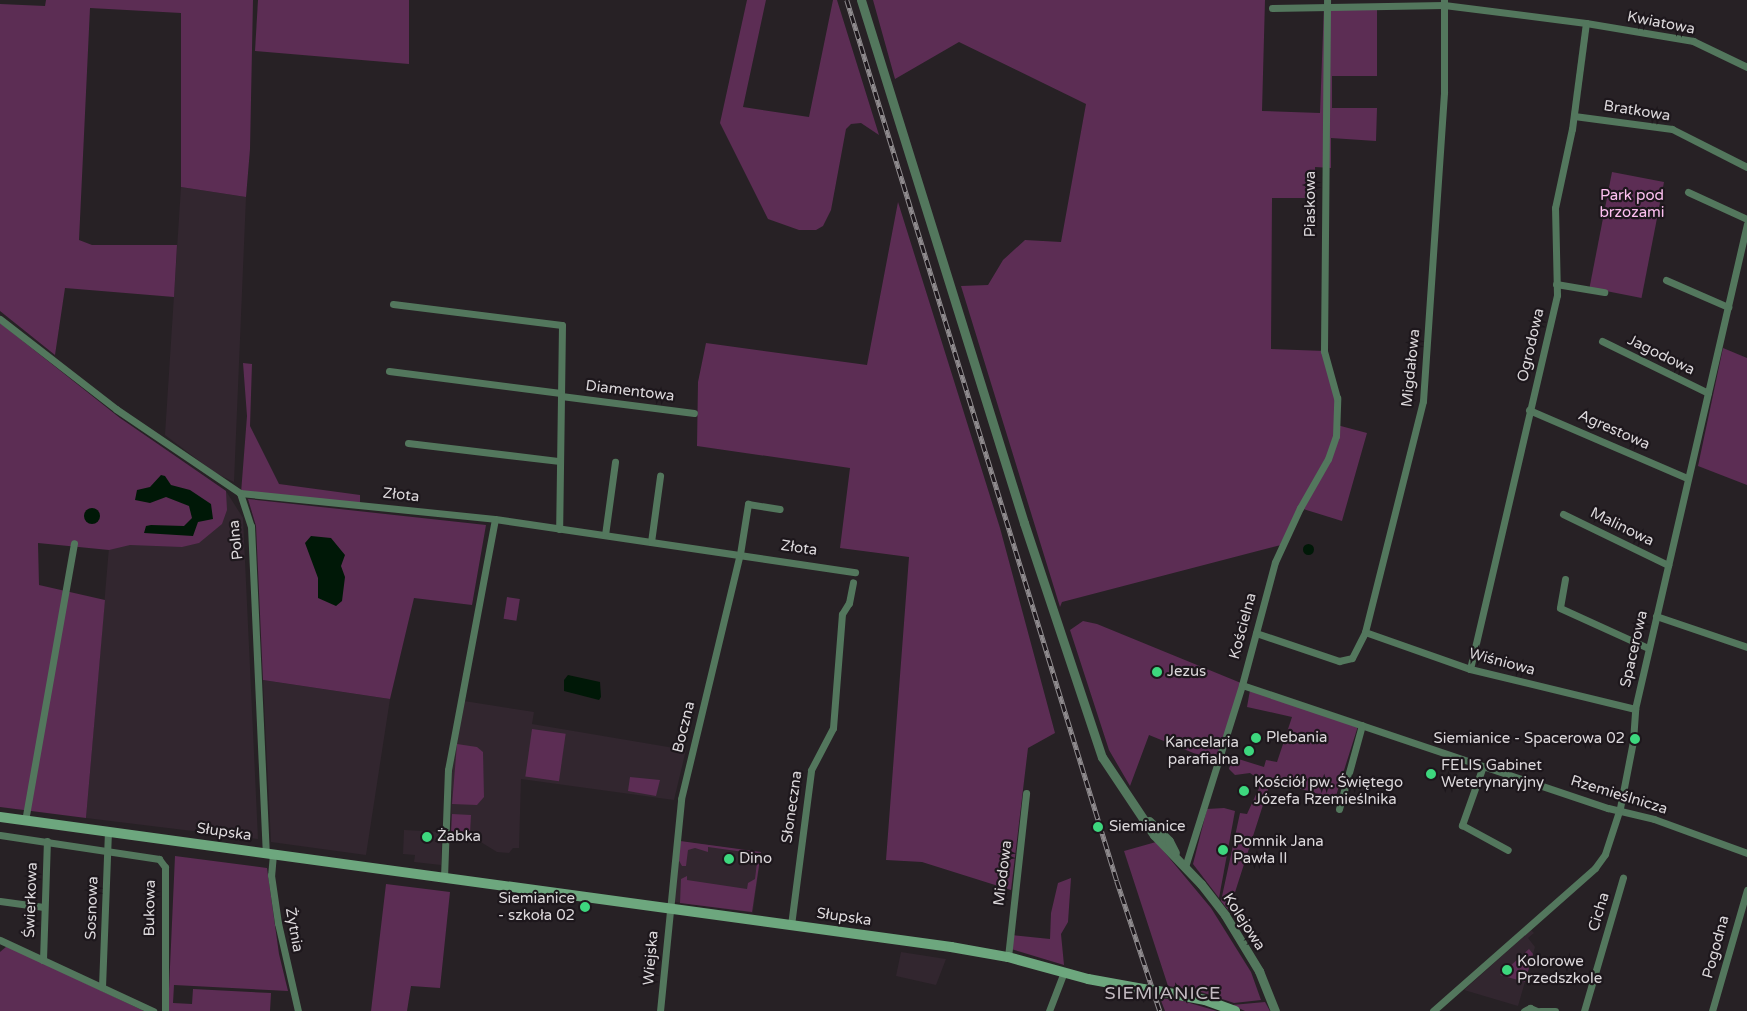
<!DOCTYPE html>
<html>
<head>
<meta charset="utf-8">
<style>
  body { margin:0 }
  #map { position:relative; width:1747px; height:1011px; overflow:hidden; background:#272125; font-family:"Varela Round",sans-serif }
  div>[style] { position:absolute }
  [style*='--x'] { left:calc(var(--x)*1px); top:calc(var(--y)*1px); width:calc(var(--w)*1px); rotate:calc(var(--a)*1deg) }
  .built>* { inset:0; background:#32262f; transform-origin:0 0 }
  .green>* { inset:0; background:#5c2d54; transform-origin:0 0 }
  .water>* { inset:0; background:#001807 }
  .round { border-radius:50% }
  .minor>* { height:7px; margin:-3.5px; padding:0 3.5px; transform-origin:3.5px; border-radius:3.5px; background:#53775d }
  .tertiary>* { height:9px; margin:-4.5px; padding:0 4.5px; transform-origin:4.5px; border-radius:4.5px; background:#53775d }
  .secondary>* { height:10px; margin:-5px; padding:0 5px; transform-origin:5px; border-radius:5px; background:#6da77e }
  .rail>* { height:4.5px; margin-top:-2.25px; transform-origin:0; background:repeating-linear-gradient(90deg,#1d171c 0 8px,#8f8b8e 0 16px); box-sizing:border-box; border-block:1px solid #8f8b8e }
  .secondary-bridge>* { height:10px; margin:-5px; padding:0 5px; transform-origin:5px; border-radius:5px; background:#6da77e }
  .dots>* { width:14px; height:14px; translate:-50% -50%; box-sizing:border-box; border:2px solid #1d171c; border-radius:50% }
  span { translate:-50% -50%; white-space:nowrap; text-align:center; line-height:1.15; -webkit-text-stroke:4.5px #1d171c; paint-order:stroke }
  .street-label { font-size:15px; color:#dcd8db }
  .park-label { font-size:15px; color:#fdc0f0 }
  .poi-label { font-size:15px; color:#dcd8db }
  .left { translate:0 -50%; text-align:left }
  .right { translate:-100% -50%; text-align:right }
  .quarter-label { font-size:18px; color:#c4bbc2; letter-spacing:1px }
</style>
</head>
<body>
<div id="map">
  <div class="built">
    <i style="clip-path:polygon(181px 187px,246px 197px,234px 482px,215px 473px,165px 435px)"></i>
    <i style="clip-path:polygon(120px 418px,226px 491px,243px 518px,258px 839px,86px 818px)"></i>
    <i style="clip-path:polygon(263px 680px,390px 699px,366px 855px,271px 842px)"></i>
    <i style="clip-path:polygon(464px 701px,534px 712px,532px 724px,686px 750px,674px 800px,521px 779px,519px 848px,513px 848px,509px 853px,497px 852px,471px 836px,451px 834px,452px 772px)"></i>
    <i style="clip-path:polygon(404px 830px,442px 832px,441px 865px,414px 862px,415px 855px,403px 854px)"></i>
    <i style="left:680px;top:841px;width:82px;height:61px;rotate:8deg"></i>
    <i style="clip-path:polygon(1531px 930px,1534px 933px,1528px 938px,1535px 947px,1518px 1006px,1464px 990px)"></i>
    <i style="clip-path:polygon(901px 952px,946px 959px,936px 985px,896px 976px)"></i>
  </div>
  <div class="green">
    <i style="clip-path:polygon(46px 0,253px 0,250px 149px,246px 197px,181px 187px,181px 13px,90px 8px,79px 240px,92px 245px,177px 245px,174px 297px,65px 288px,55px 355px,0 311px,0 4px,45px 6px)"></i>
    <i style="clip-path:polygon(258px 0,409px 0,409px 64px,255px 51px)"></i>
    <i style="clip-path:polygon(747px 0,766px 0,743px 107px,809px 117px,833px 0,837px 0,879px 135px,861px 123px,851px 124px,846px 129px,831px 210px,823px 226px,816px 230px,799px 230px,768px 219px,720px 123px)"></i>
    <i style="clip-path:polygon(873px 0,1265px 0,1262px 111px,1320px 113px,1324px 5px,1377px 4px,1377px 76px,1332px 76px,1332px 108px,1377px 108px,1376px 141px,1331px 138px,1331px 168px,1315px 167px,1316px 198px,1272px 198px,1271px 349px,1324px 351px,1333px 378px,1337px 425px,1367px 433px,1342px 521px,1300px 508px,1281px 545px,1062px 602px,1060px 607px,961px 286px,988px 285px,1003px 260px,1025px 240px,1061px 242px,1086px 104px,959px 42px,895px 79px)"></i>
    <i style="left:1612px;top:172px;width:53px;height:118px;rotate:11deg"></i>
    <i style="clip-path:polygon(898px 202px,1000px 528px,1055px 733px,1028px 748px,1011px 890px,922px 862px,886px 860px,909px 557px,840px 548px,850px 468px,697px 446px,698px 382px,706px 343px,867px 365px)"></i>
    <i style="clip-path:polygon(0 323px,120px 418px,226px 491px,227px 510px,222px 524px,199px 543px,182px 547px,130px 545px,109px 550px,38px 543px,39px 585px,105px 600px,86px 818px,0 807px)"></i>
    <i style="clip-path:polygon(1723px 348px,1747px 358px,1747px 485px,1698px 466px)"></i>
    <i style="clip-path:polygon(243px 363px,252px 364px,250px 426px,279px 484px,360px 495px,360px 505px,241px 493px,247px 416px)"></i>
    <i style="clip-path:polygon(248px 499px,486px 525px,472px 605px,414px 598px,390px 699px,263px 680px,256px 526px)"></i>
    <i style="left:507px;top:597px;width:13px;height:22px;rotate:9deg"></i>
    <i style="clip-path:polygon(1083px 621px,1097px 624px,1241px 683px,1218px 763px,1149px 735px,1130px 786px,1109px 750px,1070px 630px)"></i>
    <i style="clip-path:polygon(1250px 690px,1358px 726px,1335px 799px,1271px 780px,1229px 911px,1221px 901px,1240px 813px,1247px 814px,1259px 788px,1257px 778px,1250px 773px,1235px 775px,1229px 769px,1232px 757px,1264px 767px,1266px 760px,1277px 762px,1292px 717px,1247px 707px)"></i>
    <i style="left:532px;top:729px;width:34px;height:48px;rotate:8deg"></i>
    <i style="clip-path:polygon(457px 744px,477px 747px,483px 752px,484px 797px,477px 805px,452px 804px)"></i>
    <i style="clip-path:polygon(630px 777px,660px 780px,656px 796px,628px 791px)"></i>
    <i style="clip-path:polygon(1224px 808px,1235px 811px,1219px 898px,1193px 864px,1207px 809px)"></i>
    <i style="left:452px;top:814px;width:19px;height:20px;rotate:3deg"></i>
    <i style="clip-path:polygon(680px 841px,761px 852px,752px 912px,680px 903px,681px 879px,687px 876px,687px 880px,747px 889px,748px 883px,755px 879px,758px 854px,708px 847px,708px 852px,695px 848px,688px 850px,686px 866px,682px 866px,678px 859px)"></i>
    <i style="clip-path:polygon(1156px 842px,1211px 908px,1251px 972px,1261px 1000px,1234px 1003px,1198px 991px,1168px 986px,1124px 851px)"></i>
    <i style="clip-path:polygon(175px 856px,267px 868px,279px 954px,288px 991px,174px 985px,173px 1003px,192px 1004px,193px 989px,271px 993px,270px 1011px,168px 1011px)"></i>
    <i style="clip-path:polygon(1071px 878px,1068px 922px,1061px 934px,1064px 965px,1011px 949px,1012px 935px,1050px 939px,1051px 913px,1058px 883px)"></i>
    <i style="clip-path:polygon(386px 884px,450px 892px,440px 988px,411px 986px,407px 1011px,371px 1011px)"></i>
    <i style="clip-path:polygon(7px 946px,144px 1011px,0 1011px,0 952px)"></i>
    <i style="clip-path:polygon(1529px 949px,1533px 954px,1525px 982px,1500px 975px)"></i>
    <i style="clip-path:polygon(1160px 998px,1183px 1001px,1217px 1011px,1165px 1011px)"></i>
    <i style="clip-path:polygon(1265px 1002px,1270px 1011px,1245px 1011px,1232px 1005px)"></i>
  </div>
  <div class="water">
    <i style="clip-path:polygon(161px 475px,165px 476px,171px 485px,190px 490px,211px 504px,213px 519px,198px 522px,193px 536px,144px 533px,146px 526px,151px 525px,184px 526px,192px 518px,189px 506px,166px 497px,150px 503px,135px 500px,137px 490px,150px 487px)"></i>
    <i class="round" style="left:84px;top:508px;width:16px;height:16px"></i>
    <i style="clip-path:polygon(311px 536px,331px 538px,345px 555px,341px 566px,345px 577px,342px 601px,336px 606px,318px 598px,318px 578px,305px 543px)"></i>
    <i class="round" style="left:1302.5px;top:543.5px;width:11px;height:11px"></i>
    <i style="clip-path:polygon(568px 675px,600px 682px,601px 697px,599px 700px,564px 691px,564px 680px)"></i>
  </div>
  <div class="minor">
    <i style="--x:1272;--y:8;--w:172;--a:-1"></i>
    <i style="--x:1444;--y:5;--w:143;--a:7.2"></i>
    <i style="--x:1586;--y:23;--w:109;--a:9.5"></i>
    <i style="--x:1693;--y:41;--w:60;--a:25.7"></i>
    <i style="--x:1574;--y:116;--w:99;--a:7.6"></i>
    <i style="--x:1672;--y:129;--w:84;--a:26.9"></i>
    <i style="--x:1688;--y:192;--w:65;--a:24.6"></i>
    <i style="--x:1666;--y:280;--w:68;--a:23.5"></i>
    <i style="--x:1556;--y:284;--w:49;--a:9.5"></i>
    <i style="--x:393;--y:304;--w:170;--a:7.1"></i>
    <i style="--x:562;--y:325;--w:204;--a:90.8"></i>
    <i style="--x:0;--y:319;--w:147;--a:37.8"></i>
    <i style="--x:116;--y:409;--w:150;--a:34.1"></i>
    <i style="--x:240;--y:493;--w:35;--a:72"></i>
    <i style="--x:251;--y:526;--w:327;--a:87.4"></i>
    <i style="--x:1602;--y:341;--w:118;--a:26.1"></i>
    <i style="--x:389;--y:371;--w:173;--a:7.3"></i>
    <i style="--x:561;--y:396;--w:134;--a:7.3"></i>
    <i style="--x:1529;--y:410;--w:172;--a:23.3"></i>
    <i style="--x:408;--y:443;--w:153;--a:6.8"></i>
    <i style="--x:240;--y:493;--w:256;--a:5.8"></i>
    <i style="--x:495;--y:519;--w:364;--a:8.4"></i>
    <i style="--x:1563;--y:514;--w:117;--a:25.9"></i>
    <i style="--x:605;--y:535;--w:74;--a:-82.2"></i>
    <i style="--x:651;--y:542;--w:67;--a:-82.2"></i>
    <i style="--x:1565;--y:579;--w:29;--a:100"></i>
    <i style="--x:1560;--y:608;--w:97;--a:24.4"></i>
    <i style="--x:1656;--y:616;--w:96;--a:18.8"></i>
    <i style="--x:1365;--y:632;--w:111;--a:19.4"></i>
    <i style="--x:1470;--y:669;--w:170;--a:13.6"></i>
    <i style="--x:1256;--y:633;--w:88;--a:18.6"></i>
    <i style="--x:1339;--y:661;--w:13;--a:-13"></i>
    <i style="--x:1352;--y:658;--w:29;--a:-63"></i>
    <i style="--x:1365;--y:632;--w:238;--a:-75.9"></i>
    <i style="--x:1423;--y:401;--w:310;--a:-86.1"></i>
    <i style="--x:1444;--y:92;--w:92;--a:-90"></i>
    <i style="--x:1470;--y:669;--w:384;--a:-76.9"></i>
    <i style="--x:1557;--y:295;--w:87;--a:-91.3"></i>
    <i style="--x:1555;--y:208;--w:81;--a:-77.9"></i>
    <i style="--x:1572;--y:129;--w:107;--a:-82.5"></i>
    <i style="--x:1242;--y:685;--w:386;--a:18.6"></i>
    <i style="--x:1608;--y:808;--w:47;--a:13.4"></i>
    <i style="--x:1654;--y:819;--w:99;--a:20.1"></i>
    <i style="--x:1483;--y:766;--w:63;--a:109.6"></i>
    <i style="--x:1462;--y:825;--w:52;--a:28.5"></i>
    <i style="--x:1339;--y:809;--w:87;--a:-74.7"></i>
    <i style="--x:25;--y:821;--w:282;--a:-80"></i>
    <i style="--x:0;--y:835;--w:161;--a:8.6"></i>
    <i style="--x:159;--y:859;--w:10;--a:53"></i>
    <i style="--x:165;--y:867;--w:144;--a:90"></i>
    <i style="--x:273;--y:854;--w:21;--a:95"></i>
    <i style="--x:271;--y:875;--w:49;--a:81.7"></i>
    <i style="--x:278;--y:923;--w:90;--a:77.2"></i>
    <i style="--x:1185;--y:867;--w:191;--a:-72.6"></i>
    <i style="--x:1242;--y:685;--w:127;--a:-75"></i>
    <i style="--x:1275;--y:562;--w:60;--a:-65.2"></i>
    <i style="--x:1300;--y:508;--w:56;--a:-60.3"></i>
    <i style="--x:1328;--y:459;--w:24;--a:-71"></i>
    <i style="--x:1336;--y:436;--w:38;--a:-88"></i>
    <i style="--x:1337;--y:398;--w:49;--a:-105.5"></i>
    <i style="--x:1324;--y:351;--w:351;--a:-89.5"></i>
    <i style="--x:444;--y:878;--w:108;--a:-87.9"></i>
    <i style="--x:448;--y:770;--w:255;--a:-79.4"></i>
    <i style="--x:0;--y:901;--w:44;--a:7.8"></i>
    <i style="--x:791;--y:925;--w:156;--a:-82.6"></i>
    <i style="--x:811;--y:770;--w:47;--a:-62.4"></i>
    <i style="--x:833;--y:728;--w:114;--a:-85.5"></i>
    <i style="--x:842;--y:614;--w:13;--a:-58"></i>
    <i style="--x:849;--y:603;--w:21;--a:-79"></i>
    <i style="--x:0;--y:940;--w:169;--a:24.9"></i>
    <i style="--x:1008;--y:957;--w:165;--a:-83.7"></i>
    <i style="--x:43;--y:960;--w:119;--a:-88.1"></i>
    <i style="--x:102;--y:987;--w:156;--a:-87.8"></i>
    <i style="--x:660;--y:1011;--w:213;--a:-84.3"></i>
    <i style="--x:681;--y:799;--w:252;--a:-76.5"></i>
    <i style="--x:740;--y:554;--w:51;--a:-80.9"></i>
    <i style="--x:748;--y:504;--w:32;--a:9"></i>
    <i style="--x:1049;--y:1011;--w:42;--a:-69"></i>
    <i style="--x:1433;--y:1011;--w:216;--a:-41.4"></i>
    <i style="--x:1595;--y:868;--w:17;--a:-54"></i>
    <i style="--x:1605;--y:854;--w:48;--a:-71.9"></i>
    <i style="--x:1620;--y:808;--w:68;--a:-79"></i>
    <i style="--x:1633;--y:741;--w:32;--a:-86"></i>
    <i style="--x:1635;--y:709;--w:498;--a:-77"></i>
    <i style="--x:1524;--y:1011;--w:7;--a:-27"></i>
    <i style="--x:1530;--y:1008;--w:8;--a:23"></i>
    <i style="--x:1540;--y:1011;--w:15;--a:0"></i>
    <i style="--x:1584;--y:1011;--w:139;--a:-73.7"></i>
    <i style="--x:1712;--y:1011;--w:126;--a:-73.9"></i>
  </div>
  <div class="tertiary">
    <i style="--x:861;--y:0;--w:548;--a:72.69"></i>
    <i style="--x:1024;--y:523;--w:247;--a:71.6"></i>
    <i style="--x:1102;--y:757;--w:94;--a:56.3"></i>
    <i style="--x:1154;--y:835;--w:68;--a:46.2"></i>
    <i style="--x:1201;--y:884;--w:39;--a:52"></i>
    <i style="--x:1225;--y:915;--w:66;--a:58.7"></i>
    <i style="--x:1259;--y:971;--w:43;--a:68.2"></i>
    <i style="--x:1149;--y:821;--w:28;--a:45"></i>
    <i style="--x:1169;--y:841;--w:13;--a:63"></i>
  </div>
  <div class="secondary">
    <i style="--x:0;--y:817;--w:960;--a:7.78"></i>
    <i style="--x:951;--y:947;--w:58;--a:10"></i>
    <i style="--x:1008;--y:957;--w:83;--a:15.4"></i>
    <i style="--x:1088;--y:979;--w:56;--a:10.3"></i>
    <i style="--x:1158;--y:991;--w:48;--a:10.8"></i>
    <i style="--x:1205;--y:1000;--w:32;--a:20"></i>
  </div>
  <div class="rail">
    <i style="--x:847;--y:0;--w:921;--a:72.96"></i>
    <i style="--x:1117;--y:881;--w:137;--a:71.7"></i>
  </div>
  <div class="secondary-bridge">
    <i style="--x:1143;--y:989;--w:15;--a:8"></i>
  </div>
  <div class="dots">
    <i style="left:1157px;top:672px;background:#3dd77e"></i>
    <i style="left:1256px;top:738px;background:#3dd77e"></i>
    <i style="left:1635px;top:739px;background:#3dd77e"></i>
    <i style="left:1249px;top:751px;background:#3dd77e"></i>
    <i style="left:1431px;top:774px;background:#3dd77e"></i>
    <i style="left:1244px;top:791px;background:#3dd77e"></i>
    <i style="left:1098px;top:827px;background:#3dd77e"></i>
    <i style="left:427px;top:837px;background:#3dd77e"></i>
    <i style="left:1223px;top:850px;background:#3dd77e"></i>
    <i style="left:729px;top:859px;background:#3dd77e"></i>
    <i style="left:585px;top:907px;background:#3dd77e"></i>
    <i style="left:1507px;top:970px;background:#3dd77e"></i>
  </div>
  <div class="street-label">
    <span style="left:1661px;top:23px;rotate:11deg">Kwiatowa</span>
    <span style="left:1637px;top:111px;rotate:9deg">Bratkowa</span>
    <span style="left:1311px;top:204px;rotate:-90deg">Piaskowa</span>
    <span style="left:1531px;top:345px;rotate:-77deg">Ogrodowa</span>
    <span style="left:1661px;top:355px;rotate:26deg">Jagodowa</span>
    <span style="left:1411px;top:368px;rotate:-84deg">Migdałowa</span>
    <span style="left:630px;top:391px;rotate:7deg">Diamentowa</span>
    <span style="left:1614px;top:430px;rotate:24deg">Agrestowa</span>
    <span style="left:401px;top:495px;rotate:6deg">Złota</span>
    <span style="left:1622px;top:527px;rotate:26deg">Malinowa</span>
    <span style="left:236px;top:540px;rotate:-96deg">Polna</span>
    <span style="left:799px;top:548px;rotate:8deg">Złota</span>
    <span style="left:1243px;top:626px;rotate:-75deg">Kościelna</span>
    <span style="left:1634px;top:649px;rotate:-77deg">Spacerowa</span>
    <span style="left:1502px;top:662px;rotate:15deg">Wiśniowa</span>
    <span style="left:684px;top:727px;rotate:-76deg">Boczna</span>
    <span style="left:1619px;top:795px;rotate:17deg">Rzemieślnicza</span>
    <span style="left:792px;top:807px;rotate:-82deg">Słoneczna</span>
    <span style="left:224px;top:832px;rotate:8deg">Słupska</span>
    <span style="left:1003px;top:873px;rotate:-83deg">Miodowa</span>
    <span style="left:31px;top:900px;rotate:-88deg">Świerkowa</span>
    <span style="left:92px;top:908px;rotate:-88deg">Sosnowa</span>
    <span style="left:150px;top:908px;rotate:-89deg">Bukowa</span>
    <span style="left:1599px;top:912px;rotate:-73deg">Cicha</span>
    <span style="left:844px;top:917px;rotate:8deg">Słupska</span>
    <span style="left:1244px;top:922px;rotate:57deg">Kolejowa</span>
    <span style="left:294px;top:930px;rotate:80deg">Żytnia</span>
    <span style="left:1716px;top:947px;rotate:-75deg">Pogodna</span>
    <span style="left:651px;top:958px;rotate:-85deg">Wiejska</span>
  </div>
  <div class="park-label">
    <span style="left:1632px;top:204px">Park pod<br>brzozami</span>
  </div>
  <div class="poi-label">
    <span class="left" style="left:1167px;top:672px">Jezus</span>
    <span class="left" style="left:1266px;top:738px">Plebania</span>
    <span class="right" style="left:1625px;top:739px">Siemianice - Spacerowa 02</span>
    <span class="right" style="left:1239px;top:751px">Kancelaria<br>parafialna</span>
    <span class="left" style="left:1441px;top:774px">FELIS Gabinet<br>Weterynaryjny</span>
    <span class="left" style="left:1254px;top:791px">Kościół pw. Świętego<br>Józefa Rzemieślnika</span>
    <span class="left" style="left:1109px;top:827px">Siemianice</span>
    <span class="left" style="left:437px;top:837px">Żabka</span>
    <span class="left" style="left:1233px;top:850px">Pomnik Jana<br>Pawła II</span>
    <span class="left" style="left:739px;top:859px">Dino</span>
    <span class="right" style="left:575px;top:907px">Siemianice<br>- szkoła 02</span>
    <span class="left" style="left:1517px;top:970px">Kolorowe<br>Przedszkole</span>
  </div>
  <div class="quarter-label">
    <span style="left:1163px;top:993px">SIEMIANICE</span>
  </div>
</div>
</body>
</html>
